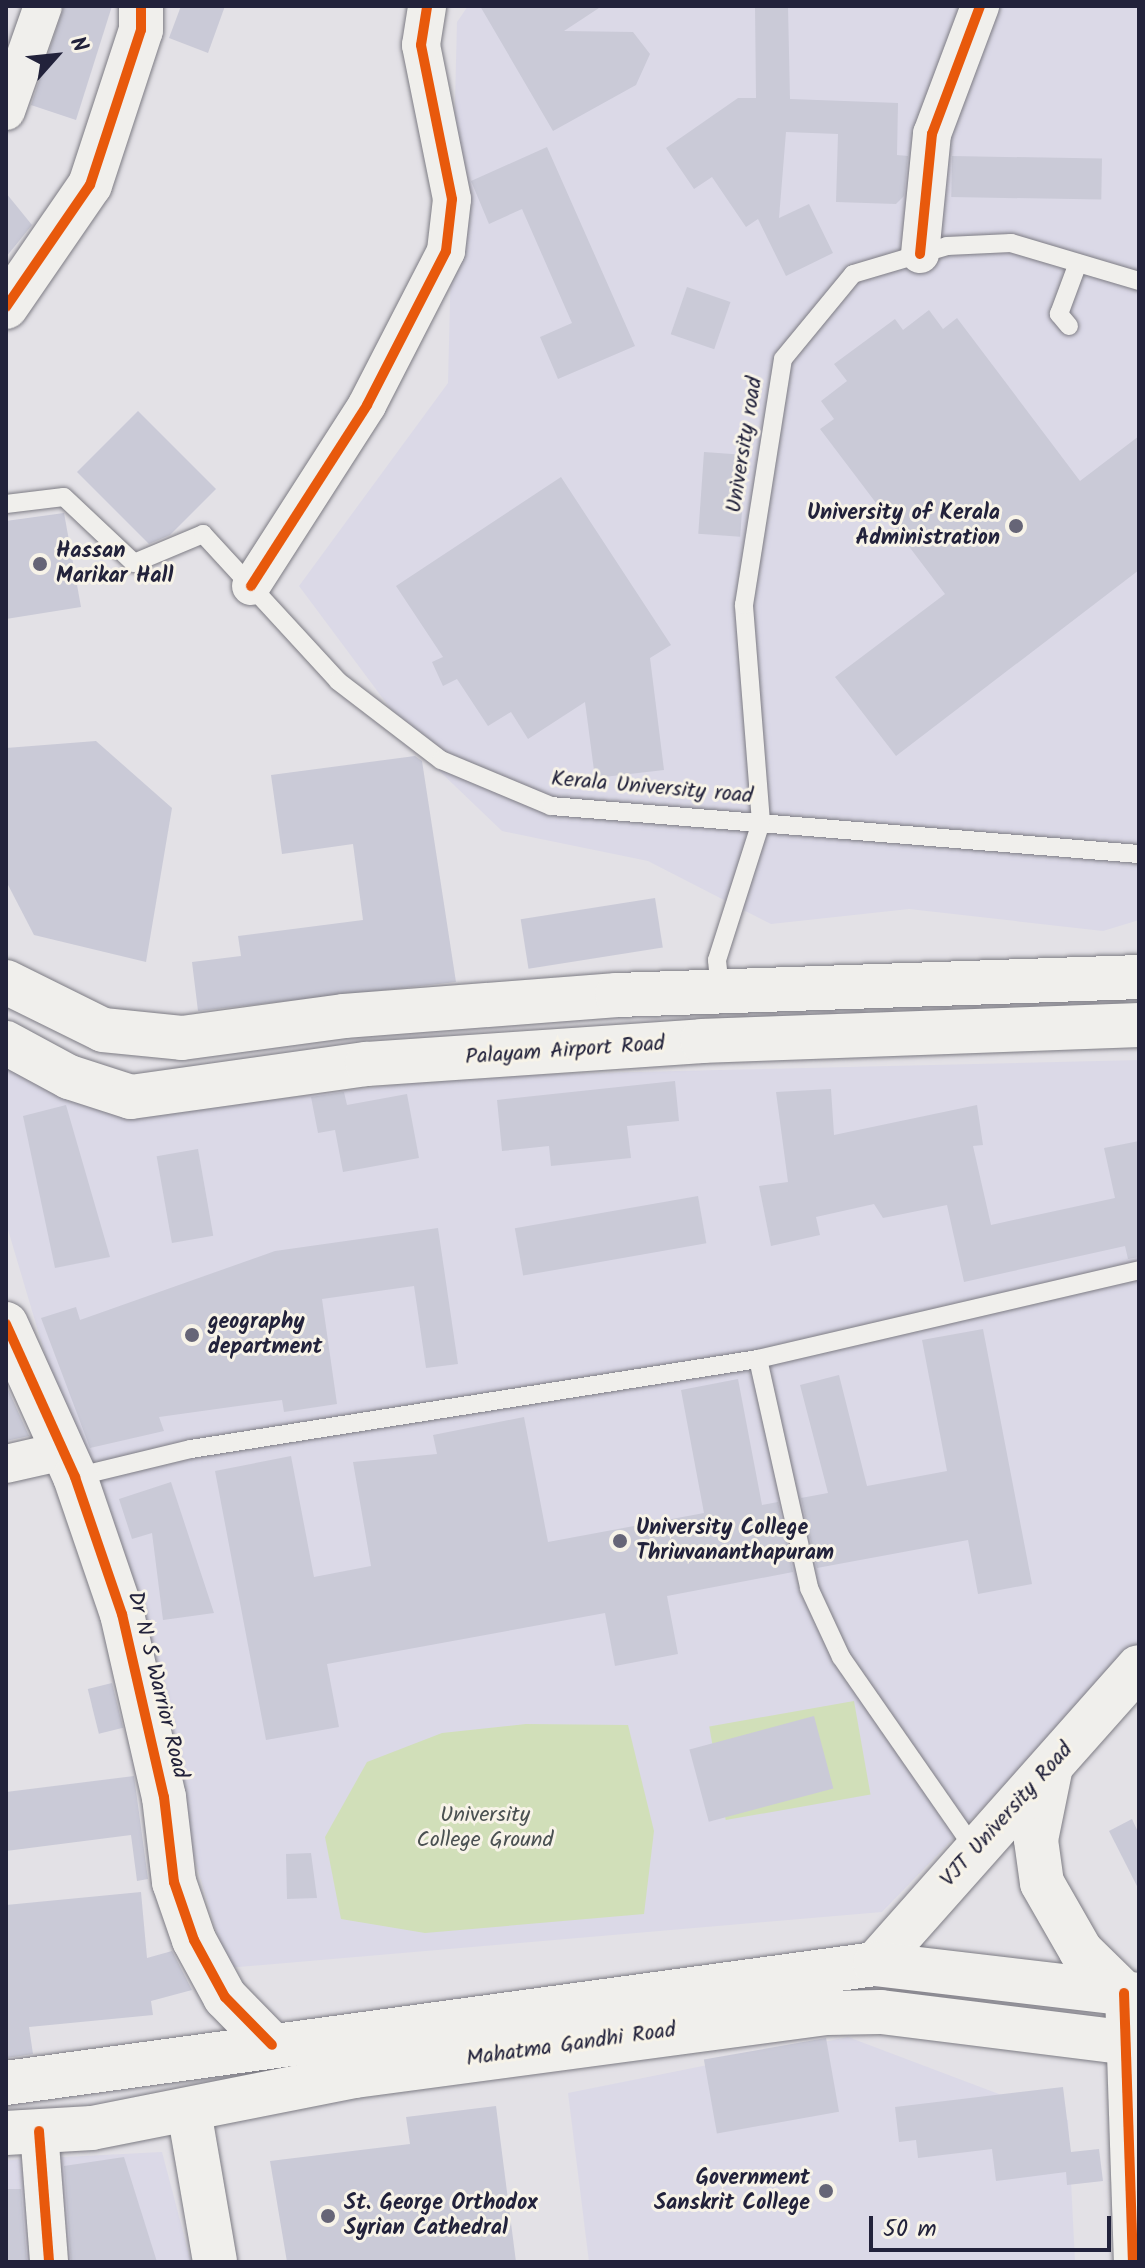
<!DOCTYPE html>
<html>
<head>
<meta charset="utf-8">
<style>
  body { margin:0 }
  #map { position:relative; width:1145px; height:2268px; overflow:hidden; background:#e3e1e6; font-family:Kalam,sans-serif }
  div>[style] { position:absolute }
  [style*='--x'] { left:calc(var(--x)*1px); top:calc(var(--y)*1px); width:calc(var(--w)*1px); rotate:calc(var(--a)*1deg) }
  .built>* { inset:0; background:#dbd9e7 }
  .green>* { inset:0; background:#d1dfb9; transform-origin:0 0 }
  .building>* { inset:0; background:#cacad7; transform-origin:0 0 }
  .roads { filter:drop-shadow(0 0 2px #7d7c84) drop-shadow(0 0 2px #7d7c84) }
  .lane>* { height:18px; margin:-9px; padding:0 9px; transform-origin:9px; border-radius:9px; background:#f0efec }
  .street>* { height:38px; margin:-19px; padding:0 19px; transform-origin:19px; border-radius:19px; background:#f0efec }
  .secondary>* { height:44px; margin:-22px; padding:0 22px; transform-origin:22px; border-radius:22px; background:#f0efec }
  .primary>* { height:44px; margin:-22px; padding:0 22px; transform-origin:22px; border-radius:22px; background:#f0efec }
  .cycleway>* { height:10px; margin:-5px; padding:0 5px; transform-origin:5px; border-radius:5px; background:#e8590c }
  .dots>* { width:22px; height:22px; translate:-50% -50%; box-sizing:border-box; border:4px solid #f7f3e8; border-radius:50% }
  span { translate:-50% -50%; white-space:nowrap; text-align:center; line-height:1.15; -webkit-text-stroke:6px #f7f3e8; paint-order:stroke }
  .street-label { font-size:22px; color:#22223b }
  .poi-label { font-size:22px; color:#22223b; font-weight:700 }
  .right { translate:-100% -50%; text-align:right }
  .left { translate:0 -50%; text-align:left }
  .park-label { font-size:22px; color:#4a5152 }
  .frame { position:absolute; inset:0; border:8px solid #22223b; pointer-events:none }
  .north { position:absolute; left:16px; top:16px; width:80px; height:80px; -webkit-text-stroke:6px #f7f3e8; paint-order:stroke; rotate:63deg; font-size:22px; font-weight:700; line-height:32px; text-align:center; color:#22223b }
  .north::after { content:''; display:block; margin:auto; width:28px; height:36px; background:#22223b; clip-path:polygon(50% 0,100% 100%,50% 72%,0 100%) }
  .scale { position:absolute; left:869px; top:2216px; width:242px; height:36px; box-sizing:border-box; border:4px solid #22223b; border-top:0; padding-left:10px; font-size:24px; line-height:28px; white-space:nowrap; color:#22223b; -webkit-text-stroke:6px #f7f3e8; paint-order:stroke }
</style>
</head>
<body>
<div id="map">
  <div class="built">
    <i style="clip-path:polygon(468px 6px,1139px 6px,1139px 920px,1103px 931px,909px 909px,771px 924px,648px 861px,502px 831px,431px 763px,299px 586px,448px 383px,457px 22px)"></i>
    <i style="clip-path:polygon(6px 1056px,130px 1117px,467px 1076px,1139px 1060px,1139px 1646px,882px 1912px,227px 1968px,6px 1223px)"></i>
    <i style="clip-path:polygon(848px 2037px,1068px 2120px,1075px 2262px,589px 2262px,568px 2093px)"></i>
    <i style="clip-path:polygon(162px 2152px,191px 2262px,6px 2262px,6px 2160px)"></i>
  </div>
  <div class="green">
    <i style="left:854px;top:1701px;width:95px;height:147px;rotate:80deg"></i>
    <i style="clip-path:polygon(526px 1724px,628px 1725px,654px 1831px,644px 1914px,425px 1933px,341px 1919px,325px 1837px,367px 1762px,442px 1733px)"></i>
  </div>
  <div class="building">
    <i style="clip-path:polygon(64px 6px,112px 6px,76px 120px,31px 105px)"></i>
    <i style="clip-path:polygon(181px 6px,225px 6px,208px 53px,169px 38px)"></i>
    <i style="clip-path:polygon(480px 6px,602px 6px,564px 31px,633px 32px,650px 54px,636px 85px,553px 131px)"></i>
    <i style="clip-path:polygon(755px 6px,788px 6px,790px 99px,898px 103px,897px 155px,908px 156px,904px 196px,896px 204px,836px 202px,838px 134px,786px 132px,779px 218px,809px 204px,833px 253px,786px 276px,758px 219px,746px 227px,712px 177px,694px 189px,666px 148px,738px 98px,756px 98px)"></i>
    <i style="clip-path:polygon(547px 147px,635px 346px,558px 379px,540px 337px,572px 323px,522px 209px,489px 224px,471px 181px)"></i>
    <i style="left:952px;top:156px;width:150px;height:41px;rotate:1deg"></i>
    <i style="clip-path:polygon(6px 193px,32px 225px,6px 257px)"></i>
    <i style="left:687px;top:287px;width:46px;height:50px;rotate:19deg"></i>
    <i style="clip-path:polygon(929px 310px,943px 329px,957px 318px,1080px 481px,1139px 436px,1139px 570px,896px 756px,835px 677px,945px 594px,820px 429px,834px 419px,821px 401px,847px 381px,834px 364px,895px 319px,903px 330px)"></i>
    <i style="clip-path:polygon(138px 411px,216px 489px,170px 535px,149px 544px,77px 472px)"></i>
    <i style="left:704px;top:452px;width:42px;height:82px;rotate:4deg"></i>
    <i style="clip-path:polygon(561px 477px,671px 645px,650px 658px,664px 770px,595px 778px,585px 702px,528px 739px,511px 712px,488px 726px,457px 679px,443px 686px,432px 662px,443px 657px,396px 586px)"></i>
    <i style="clip-path:polygon(64px 513px,81px 607px,6px 619px,6px 521px)"></i>
    <i style="clip-path:polygon(96px 741px,172px 808px,146px 962px,34px 935px,6px 881px,6px 748px)"></i>
    <i style="clip-path:polygon(415px 756px,422px 761px,456px 982px,198px 1011px,192px 962px,241px 956px,238px 936px,363px 920px,353px 844px,282px 854px,271px 775px)"></i>
    <i style="left:655px;top:898px;width:50px;height:136px;rotate:81deg"></i>
    <i style="clip-path:polygon(675px 1081px,679px 1121px,627px 1126px,631px 1158px,551px 1166px,549px 1146px,502px 1151px,497px 1100px)"></i>
    <i style="clip-path:polygon(831px 1089px,834px 1135px,977px 1105px,983px 1145px,973px 1146px,991px 1225px,1115px 1198px,1104px 1148px,1139px 1141px,1139px 1257px,1128px 1259px,1125px 1246px,964px 1282px,947px 1205px,883px 1218px,874px 1204px,816px 1217px,820px 1235px,771px 1246px,759px 1186px,788px 1182px,776px 1092px)"></i>
    <i style="clip-path:polygon(344px 1092px,347px 1105px,407px 1094px,419px 1158px,343px 1172px,335px 1130px,318px 1133px,311px 1097px)"></i>
    <i style="clip-path:polygon(66px 1105px,110px 1257px,55px 1268px,23px 1116px)"></i>
    <i style="left:198px;top:1149px;width:88px;height:42px;rotate:80deg"></i>
    <i style="left:698px;top:1196px;width:48px;height:186px;rotate:80deg"></i>
    <i style="clip-path:polygon(438px 1228px,458px 1364px,426px 1368px,414px 1286px,322px 1299px,337px 1404px,284px 1412px,282px 1400px,159px 1417px,164px 1431px,90px 1448px,41px 1318px,76px 1307px,80px 1320px,275px 1251px)"></i>
    <i style="clip-path:polygon(983px 1329px,1032px 1584px,978px 1594px,968px 1540px,817px 1568px,801px 1498px,828px 1493px,800px 1385px,839px 1375px,867px 1486px,947px 1471px,922px 1340px)"></i>
    <i style="clip-path:polygon(738px 1379px,762px 1505px,778px 1502px,793px 1572px,667px 1596px,678px 1654px,615px 1666px,605px 1613px,327px 1664px,339px 1727px,266px 1740px,215px 1471px,291px 1456px,314px 1577px,371px 1566px,353px 1462px,437px 1454px,433px 1435px,524px 1417px,548px 1542px,704px 1513px,681px 1390px)"></i>
    <i style="clip-path:polygon(6px 1385px,29px 1436px,6px 1441px)"></i>
    <i style="clip-path:polygon(171px 1482px,214px 1613px,163px 1620px,152px 1533px,132px 1539px,119px 1499px)"></i>
    <i style="left:112px;top:1683px;width:46px;height:25px;rotate:76deg"></i>
    <i style="left:814px;top:1716px;width:75px;height:129px;rotate:75deg"></i>
    <i style="clip-path:polygon(134px 1776px,148px 1879px,137px 1881px,131px 1835px,6px 1851px,6px 1792px)"></i>
    <i style="clip-path:polygon(1132px 1819px,1139px 1834px,1139px 1890px,1109px 1831px)"></i>
    <i style="clip-path:polygon(311px 1853px,317px 1898px,287px 1899px,286px 1854px)"></i>
    <i style="clip-path:polygon(141px 1892px,147px 1958px,172px 1951px,192px 1990px,151px 2001px,153px 2015px,29px 2027px,33px 2054px,6px 2058px,6px 1905px)"></i>
    <i style="left:826px;top:2038px;width:75px;height:124px;rotate:80deg"></i>
    <i style="clip-path:polygon(1063px 2087px,1071px 2152px,1099px 2149px,1103px 2181px,1067px 2185px,1066px 2172px,996px 2181px,992px 2149px,918px 2158px,916px 2140px,899px 2142px,895px 2107px)"></i>
    <i style="clip-path:polygon(496px 2106px,516px 2262px,287px 2262px,270px 2161px,410px 2144px,406px 2117px)"></i>
    <i style="clip-path:polygon(124px 2157px,157px 2262px,71px 2262px,64px 2166px)"></i>
    <i style="clip-path:polygon(6px 2189px,21px 2189px,27px 2262px,6px 2262px)"></i>
  </div>
  <div class="roads">
    <div class="lane">
      <i style="--x:1069;--y:326;--w:16;--a:-130"></i>
      <i style="--x:1059;--y:314;--w:54;--a:-69.6"></i>
      <i style="--x:6;--y:504;--w:58;--a:-6.9"></i>
      <i style="--x:64;--y:497;--w:96;--a:43.3"></i>
      <i style="--x:134;--y:563;--w:75;--a:-22.8"></i>
      <i style="--x:203;--y:534;--w:200;--a:47.4"></i>
      <i style="--x:338;--y:681;--w:130;--a:37.5"></i>
      <i style="--x:441;--y:760;--w:119;--a:22.7"></i>
      <i style="--x:551;--y:806;--w:590;--a:4.67"></i>
      <i style="--x:720;--y:989;--w:29;--a:-96"></i>
      <i style="--x:717;--y:960;--w:145;--a:-72.3"></i>
      <i style="--x:761;--y:822;--w:218;--a:-94.5"></i>
      <i style="--x:744;--y:605;--w:249;--a:-81"></i>
      <i style="--x:783;--y:359;--w:110;--a:-50.5"></i>
      <i style="--x:853;--y:274;--w:98;--a:-16.6"></i>
      <i style="--x:947;--y:246;--w:64;--a:-2.7"></i>
      <i style="--x:1011;--y:243;--w:134;--a:16.5"></i>
      <i style="--x:758;--y:1359;--w:235;--a:77.4"></i>
      <i style="--x:809;--y:1588;--w:76;--a:65.1"></i>
      <i style="--x:841;--y:1657;--w:235;--a:55.2"></i>
      <i style="--x:75;--y:1477;--w:119;--a:-13.6"></i>
      <i style="--x:191;--y:1449;--w:574;--a:-9.02"></i>
      <i style="--x:758;--y:1359;--w:391;--a:-13.1"></i>
    </div>
    <div class="street">
      <i style="--x:6;--y:111;--w:111;--a:-70.6"></i>
      <i style="--x:920;--y:254;--w:121;--a:-84.3"></i>
      <i style="--x:932;--y:134;--w:137;--a:-69.4"></i>
      <i style="--x:251;--y:586;--w:215;--a:-57.3"></i>
      <i style="--x:367;--y:405;--w:173;--a:-62.8"></i>
      <i style="--x:446;--y:251;--w:52;--a:-83.4"></i>
      <i style="--x:452;--y:199;--w:157;--a:-101.4"></i>
      <i style="--x:421;--y:45;--w:39;--a:-81"></i>
      <i style="--x:6;--y:1464;--w:58;--a:-12.8"></i>
      <i style="--x:1124;--y:1993;--w:269;--a:88.1"></i>
      <i style="--x:39;--y:2131;--w:131;--a:85.6"></i>
    </div>
    <div class="secondary">
      <i style="--x:6;--y:307;--w:148;--a:-55.5"></i>
      <i style="--x:90;--y:185;--w:163;--a:-71.8"></i>
      <i style="--x:141;--y:30;--w:24;--a:-90"></i>
      <i style="--x:6;--y:1324;--w:168;--a:65.7"></i>
      <i style="--x:75;--y:1477;--w:145;--a:71.1"></i>
      <i style="--x:122;--y:1614;--w:188;--a:77.1"></i>
      <i style="--x:164;--y:1797;--w:86;--a:83.3"></i>
      <i style="--x:174;--y:1882;--w:61;--a:71"></i>
      <i style="--x:194;--y:1940;--w:65;--a:61.5"></i>
      <i style="--x:225;--y:1997;--w:67;--a:45.6"></i>
      <i style="--x:189;--y:2111;--w:153;--a:80.2"></i>
    </div>
    <div class="primary">
      <i style="--x:6;--y:982;--w:108;--a:26.3"></i>
      <i style="--x:103;--y:1030;--w:79;--a:5.8"></i>
      <i style="--x:182;--y:1038;--w:163;--a:-7.7"></i>
      <i style="--x:344;--y:1016;--w:274;--a:-4.4"></i>
      <i style="--x:617;--y:995;--w:522;--a:-1.97"></i>
      <i style="--x:6;--y:1043;--w:72;--a:28.4"></i>
      <i style="--x:69;--y:1077;--w:65;--a:17.9"></i>
      <i style="--x:131;--y:1097;--w:238;--a:-8"></i>
      <i style="--x:367;--y:1064;--w:336;--a:-3.9"></i>
      <i style="--x:702;--y:1041;--w:437;--a:-2.1"></i>
      <i style="--x:1050;--y:1771;--w:70;--a:101.5"></i>
      <i style="--x:1036;--y:1840;--w:43;--a:82.1"></i>
      <i style="--x:1042;--y:1883;--w:78;--a:60.2"></i>
      <i style="--x:1081;--y:1951;--w:60;--a:44.3"></i>
      <i style="--x:875;--y:1964;--w:397;--a:-48.4"></i>
      <i style="--x:6;--y:2083;--w:877;--a:-7.8"></i>
      <i style="--x:875;--y:1964;--w:266;--a:6.7"></i>
      <i style="--x:6;--y:2133;--w:86;--a:-3.3"></i>
      <i style="--x:92;--y:2128;--w:268;--a:-11.2"></i>
      <i style="--x:355;--y:2076;--w:474;--a:-7.6"></i>
      <i style="--x:825;--y:2013;--w:56;--a:-1"></i>
      <i style="--x:881;--y:2012;--w:260;--a:7.1"></i>
    </div>
  </div>
  <div class="cycleway">
    <i style="--x:920;--y:254;--w:121;--a:-84.3"></i>
    <i style="--x:932;--y:134;--w:137;--a:-69.4"></i>
    <i style="--x:6;--y:307;--w:148;--a:-55.5"></i>
    <i style="--x:90;--y:185;--w:163;--a:-71.8"></i>
    <i style="--x:141;--y:30;--w:24;--a:-90"></i>
    <i style="--x:251;--y:586;--w:215;--a:-57.3"></i>
    <i style="--x:367;--y:405;--w:173;--a:-62.8"></i>
    <i style="--x:446;--y:251;--w:52;--a:-83.4"></i>
    <i style="--x:452;--y:199;--w:157;--a:-101.4"></i>
    <i style="--x:421;--y:45;--w:39;--a:-81"></i>
    <i style="--x:6;--y:1324;--w:168;--a:65.7"></i>
    <i style="--x:75;--y:1477;--w:145;--a:71.1"></i>
    <i style="--x:122;--y:1614;--w:188;--a:77.1"></i>
    <i style="--x:164;--y:1797;--w:86;--a:83.3"></i>
    <i style="--x:174;--y:1882;--w:61;--a:71"></i>
    <i style="--x:194;--y:1940;--w:65;--a:61.5"></i>
    <i style="--x:225;--y:1997;--w:67;--a:45.6"></i>
    <i style="--x:1124;--y:1993;--w:269;--a:88.1"></i>
    <i style="--x:39;--y:2131;--w:131;--a:85.6"></i>
  </div>
  <div class="dots">
    <i style="left:1016px;top:526px;background:#666577"></i>
    <i style="left:40px;top:564px;background:#666577"></i>
    <i style="left:192px;top:1335px;background:#666577"></i>
    <i style="left:620px;top:1541px;background:#666577"></i>
    <i style="left:826px;top:2191px;background:#666577"></i>
    <i style="left:328px;top:2216px;background:#666577"></i>
  </div>
  <div class="street-label">
    <span style="left:745px;top:445px;rotate:-81deg">University road</span>
    <span style="left:652px;top:788px;rotate:5deg">Kerala University road</span>
    <span style="left:565px;top:1051px;rotate:-4deg">Palayam Airport Road</span>
    <span style="left:157px;top:1685px;rotate:76deg">Dr N S Warrior Road</span>
    <span style="left:1007px;top:1815px;rotate:-48deg">VJT University Road</span>
    <span style="left:571px;top:2045px;rotate:-8deg">Mahatma Gandhi Road</span>
  </div>
  <div class="poi-label">
    <span class="right" style="left:1000px;top:526px">University of Kerala<br>Administration</span>
    <span class="left" style="left:56px;top:564px">Hassan<br>Marikar Hall</span>
    <span class="left" style="left:208px;top:1335px">geography<br>department</span>
    <span class="left" style="left:636px;top:1541px">University College<br>Thriuvananthapuram</span>
    <span class="right" style="left:810px;top:2191px">Government<br>Sanskrit College</span>
    <span class="left" style="left:344px;top:2216px">St. George Orthodox<br>Syrian Cathedral</span>
  </div>
  <div class="park-label">
    <span style="left:485px;top:1828px">University<br>College Ground</span>
  </div>
  <div class="frame"></div>
  <div class="north">N</div>
  <div class="scale">50 m</div>
</div>
</body>
</html>
